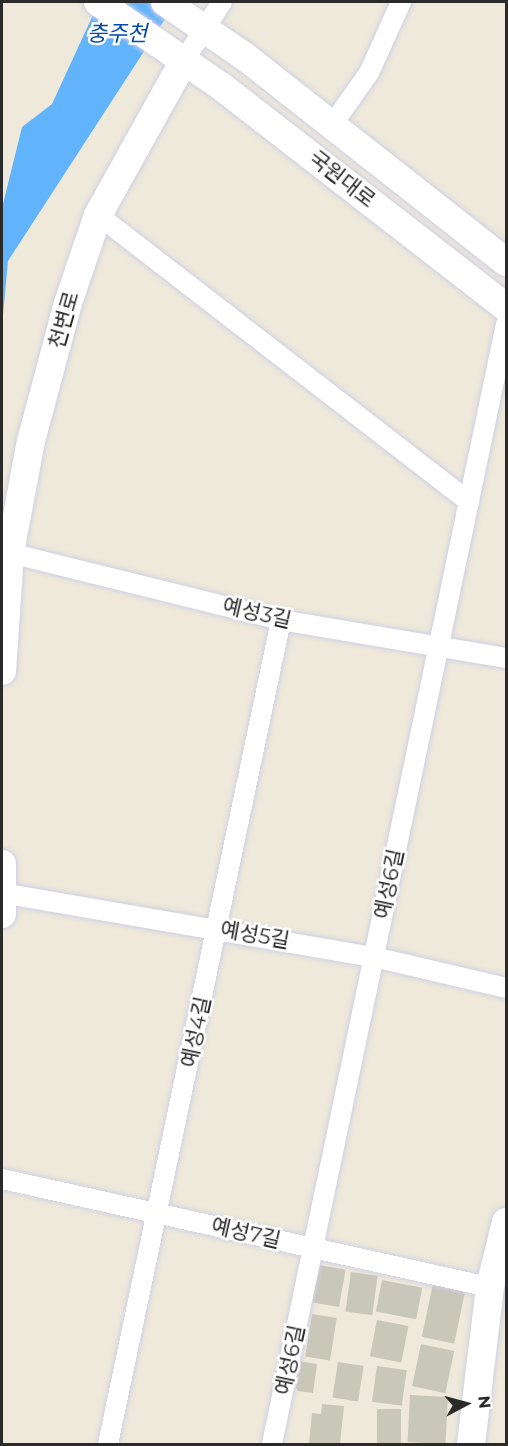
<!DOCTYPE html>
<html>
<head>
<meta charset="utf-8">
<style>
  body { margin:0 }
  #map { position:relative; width:508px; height:1446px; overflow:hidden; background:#eee9da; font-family:Montserrat,"Noto Sans KR",sans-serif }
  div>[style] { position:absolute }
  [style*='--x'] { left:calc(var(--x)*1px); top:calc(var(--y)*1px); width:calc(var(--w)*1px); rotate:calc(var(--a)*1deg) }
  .water>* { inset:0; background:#61b3fc }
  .building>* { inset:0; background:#c9c6ba; transform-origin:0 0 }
  .roads { filter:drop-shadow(0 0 2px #cfcfe5) drop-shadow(0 0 2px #cfcfe5) }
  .street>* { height:20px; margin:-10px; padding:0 10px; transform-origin:10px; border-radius:10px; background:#fff }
  .secondary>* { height:28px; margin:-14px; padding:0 14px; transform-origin:14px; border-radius:14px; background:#fff }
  span { translate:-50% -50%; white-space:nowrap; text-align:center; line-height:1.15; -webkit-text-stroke:5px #fff; paint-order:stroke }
  .street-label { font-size:21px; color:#2a2a2a }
  .water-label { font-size:22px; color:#004ca8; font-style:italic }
  .frame { position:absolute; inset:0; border:3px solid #2a2a2a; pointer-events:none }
  .north { position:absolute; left:436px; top:1374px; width:60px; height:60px; -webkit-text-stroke:4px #fff; paint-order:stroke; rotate:84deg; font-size:16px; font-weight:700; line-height:24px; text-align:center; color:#2a2a2a }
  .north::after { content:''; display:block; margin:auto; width:21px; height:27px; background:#2a2a2a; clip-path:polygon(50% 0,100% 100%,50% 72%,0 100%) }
</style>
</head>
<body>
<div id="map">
  <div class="water">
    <i style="clip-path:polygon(99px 2px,176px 2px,8px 261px,2px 326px,2px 208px,22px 127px,52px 104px)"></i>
  </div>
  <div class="building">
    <i style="left:319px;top:1265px;width:27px;height:38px;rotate:10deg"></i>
    <i style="left:351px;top:1272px;width:27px;height:40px;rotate:8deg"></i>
    <i style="left:382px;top:1280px;width:41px;height:32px;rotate:11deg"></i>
    <i style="left:433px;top:1284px;width:33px;height:54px;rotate:12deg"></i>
    <i style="left:312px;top:1314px;width:25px;height:43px;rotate:9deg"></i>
    <i style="left:377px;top:1320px;width:32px;height:37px;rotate:11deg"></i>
    <i style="left:421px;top:1344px;width:34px;height:43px;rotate:12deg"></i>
    <i style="clip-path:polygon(297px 1361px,317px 1364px,313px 1393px,298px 1391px,294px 1385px)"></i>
    <i style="left:338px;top:1362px;width:26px;height:36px;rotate:9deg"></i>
    <i style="left:377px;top:1366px;width:30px;height:36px;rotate:8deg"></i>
    <i style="left:410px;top:1395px;width:38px;height:47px;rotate:3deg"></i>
    <i style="clip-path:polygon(322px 1404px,344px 1406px,340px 1444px,309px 1444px,312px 1413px,321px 1414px)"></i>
    <i style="left:377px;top:1409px;width:24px;height:35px"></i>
  </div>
  <div class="roads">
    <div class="street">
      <i style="--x:183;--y:62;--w:72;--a:-57"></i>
      <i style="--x:332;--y:125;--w:64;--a:-54.6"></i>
      <i style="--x:369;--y:73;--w:78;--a:-65.7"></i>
      <i style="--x:98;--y:215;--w:469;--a:37.7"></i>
      <i style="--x:2;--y:551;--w:287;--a:13.9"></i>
      <i style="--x:281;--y:620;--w:228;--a:9.6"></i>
      <i style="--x:2;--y:893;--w:377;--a:9.8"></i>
      <i style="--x:374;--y:957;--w:136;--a:13.2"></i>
      <i style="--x:2;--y:1179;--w:500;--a:12.5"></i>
      <i style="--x:108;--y:1444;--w:842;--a:-78.14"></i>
      <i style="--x:272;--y:1444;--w:1144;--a:-78.2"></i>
    </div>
    <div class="secondary">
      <i style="--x:98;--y:2;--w:150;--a:34.4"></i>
      <i style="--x:222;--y:87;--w:359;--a:37.8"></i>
      <i style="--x:165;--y:2;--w:96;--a:34.4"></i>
      <i style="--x:244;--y:56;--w:333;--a:38.2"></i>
      <i style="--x:2;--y:671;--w:118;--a:-86.1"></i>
      <i style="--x:10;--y:553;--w:114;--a:-79.4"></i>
      <i style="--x:31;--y:441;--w:143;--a:-75"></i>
      <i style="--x:68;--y:303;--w:93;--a:-71.2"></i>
      <i style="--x:98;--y:215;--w:175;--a:-60.9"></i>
      <i style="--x:2;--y:864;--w:50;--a:90"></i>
      <i style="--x:471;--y:1444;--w:158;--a:-83.1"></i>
      <i style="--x:490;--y:1287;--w:67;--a:-76.2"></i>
    </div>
  </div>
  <div class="street-label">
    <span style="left:342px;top:179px;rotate:38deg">국원대로</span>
    <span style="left:64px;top:320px;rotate:-74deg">천변로</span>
    <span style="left:257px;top:613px;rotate:13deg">예성3길</span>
    <span style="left:389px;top:884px;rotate:-78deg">예성6길</span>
    <span style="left:255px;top:935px;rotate:10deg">예성5길</span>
    <span style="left:196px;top:1032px;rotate:-78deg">예성4길</span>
    <span style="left:246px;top:1233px;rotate:13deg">예성7길</span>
    <span style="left:290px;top:1360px;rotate:-78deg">예성6길</span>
  </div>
  <div class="water-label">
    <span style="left:117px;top:34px">충주천</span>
  </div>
  <div class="frame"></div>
  <div class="north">N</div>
</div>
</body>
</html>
